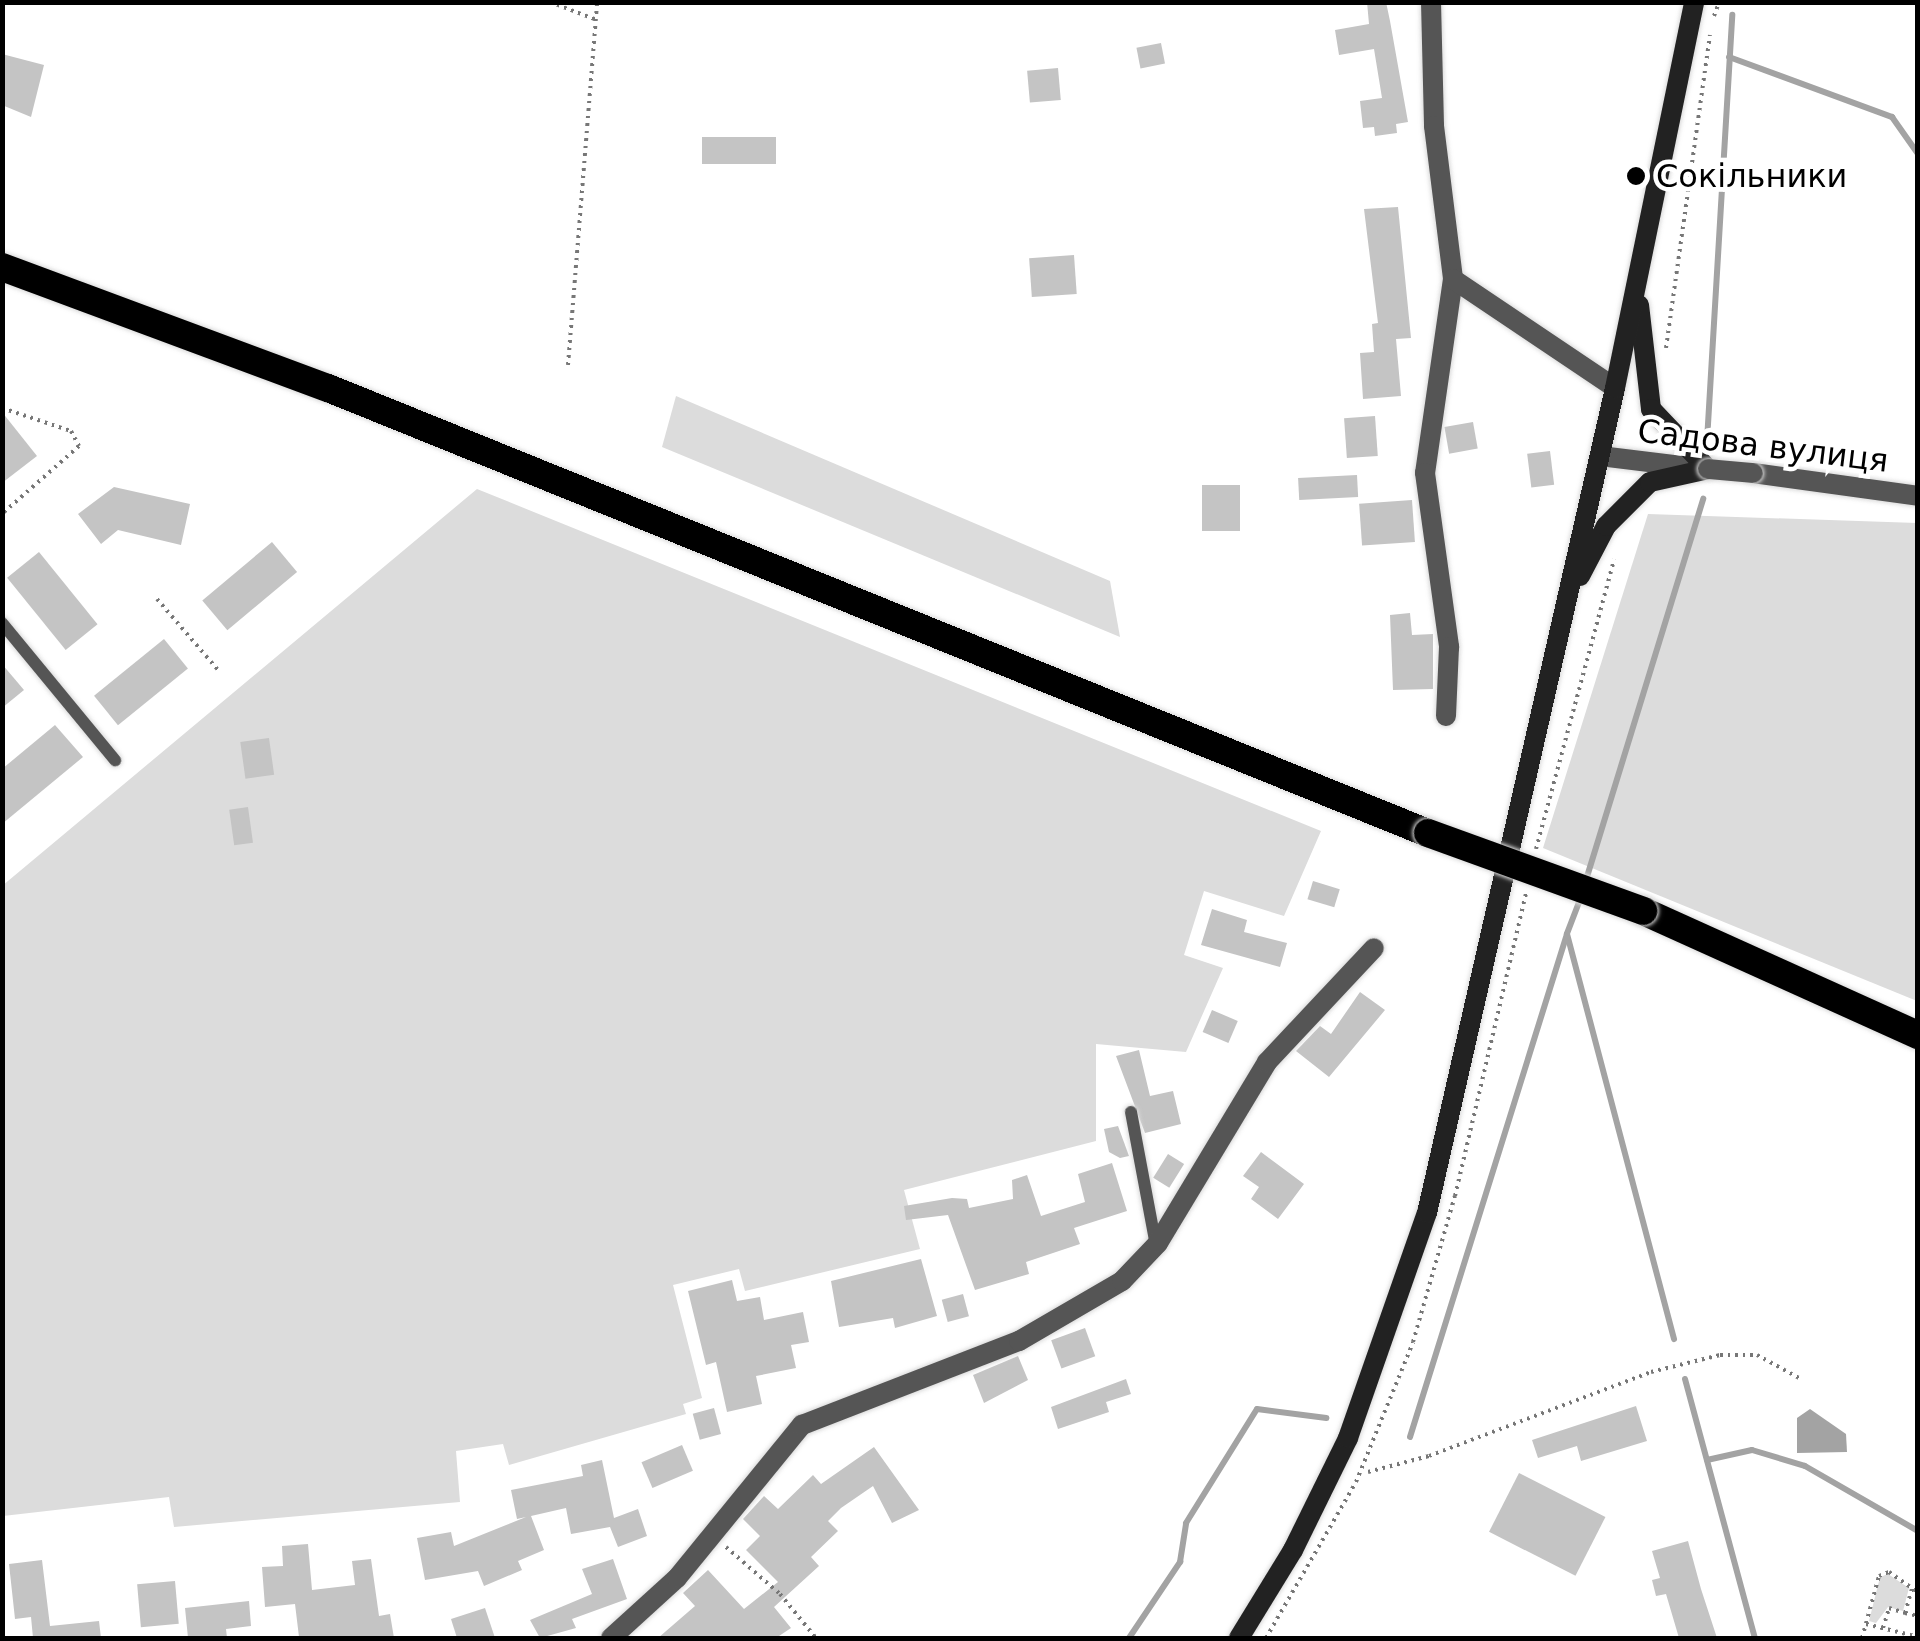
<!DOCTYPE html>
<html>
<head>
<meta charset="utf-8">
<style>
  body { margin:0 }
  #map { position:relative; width:1920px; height:1641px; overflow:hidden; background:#fff; font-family:"DejaVu Sans",sans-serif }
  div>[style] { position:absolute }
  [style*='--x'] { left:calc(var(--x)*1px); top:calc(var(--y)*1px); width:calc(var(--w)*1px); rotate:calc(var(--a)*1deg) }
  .green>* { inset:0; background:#dcdcdc }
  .water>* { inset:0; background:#a3a3a3 }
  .stream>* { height:6px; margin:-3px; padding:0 3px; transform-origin:3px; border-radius:3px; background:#a3a3a3 }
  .building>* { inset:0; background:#c4c4c4; transform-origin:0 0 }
  .path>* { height:4px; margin-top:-2px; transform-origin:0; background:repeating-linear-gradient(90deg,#777 0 2.5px,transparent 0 7.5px) }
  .roads { filter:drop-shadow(0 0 2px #dbdbdb) drop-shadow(0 0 2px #dbdbdb) }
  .service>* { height:12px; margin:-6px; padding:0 6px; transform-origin:6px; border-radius:6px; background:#555 }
  .minor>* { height:20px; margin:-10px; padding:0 10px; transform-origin:10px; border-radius:10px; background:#555 }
  .secondary>* { height:20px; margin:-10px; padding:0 10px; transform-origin:10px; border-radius:10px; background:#222 }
  .trunk>* { height:28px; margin:-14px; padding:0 14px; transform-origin:14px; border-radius:14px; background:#000 }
  .bridges { filter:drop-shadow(0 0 2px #dbdbdb) drop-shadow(0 0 2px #dbdbdb) }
  .minor-bridge>* { height:20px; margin:-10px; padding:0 10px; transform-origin:10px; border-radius:10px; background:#555 }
  .trunk-bridge>* { height:28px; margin:-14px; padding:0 14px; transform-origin:14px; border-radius:14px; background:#000 }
  .dots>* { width:28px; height:28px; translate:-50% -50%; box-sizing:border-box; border:5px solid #fff; border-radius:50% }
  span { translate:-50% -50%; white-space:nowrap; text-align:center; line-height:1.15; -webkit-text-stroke:9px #fff; paint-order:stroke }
  .poi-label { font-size:32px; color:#000 }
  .left { translate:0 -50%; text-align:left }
  .street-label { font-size:32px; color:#000 }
  .frame { position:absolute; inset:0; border:5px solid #000; pointer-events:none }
</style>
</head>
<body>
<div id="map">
  <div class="green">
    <i style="clip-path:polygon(676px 396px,1110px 581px,1120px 637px,662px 447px)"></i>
    <i style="clip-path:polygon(477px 489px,1321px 831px,1284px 916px,1204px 891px,1184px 955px,1223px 968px,1186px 1052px,1096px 1044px,1096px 1141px,904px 1190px,920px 1249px,745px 1291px,739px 1269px,673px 1285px,702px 1398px,683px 1404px,686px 1414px,509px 1465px,503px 1444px,456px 1451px,460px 1502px,174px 1527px,169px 1497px,3px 1516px,2px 886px)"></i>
    <i style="clip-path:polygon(1648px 514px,1917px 523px,1917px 1001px,1543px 848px)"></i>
    <i style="clip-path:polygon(1888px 1574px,1909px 1588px,1903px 1611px,1888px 1607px,1876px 1623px,1869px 1621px,1880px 1577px)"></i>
  </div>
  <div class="water">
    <i style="clip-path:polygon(1810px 1409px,1846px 1434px,1847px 1452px,1797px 1453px,1797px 1418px)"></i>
  </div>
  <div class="stream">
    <i style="--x:1729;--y:57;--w:174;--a:20.2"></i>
    <i style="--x:1892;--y:117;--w:45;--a:54.9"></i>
    <i style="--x:1707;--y:441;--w:427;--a:-86.6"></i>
    <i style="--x:1586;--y:880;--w:399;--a:-72.9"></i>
    <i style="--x:1581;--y:897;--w:40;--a:111"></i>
    <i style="--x:1567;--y:934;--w:419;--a:75.2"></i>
    <i style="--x:1685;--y:1379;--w:268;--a:74.9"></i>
    <i style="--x:1410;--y:1437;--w:524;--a:-72.67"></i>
    <i style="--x:1707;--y:1460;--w:46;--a:-12.5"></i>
    <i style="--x:1752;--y:1450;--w:55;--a:16.8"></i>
    <i style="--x:1805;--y:1466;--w:130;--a:29.9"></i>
    <i style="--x:1129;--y:1638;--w:92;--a:-56.1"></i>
    <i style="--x:1180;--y:1562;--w:39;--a:-81"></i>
    <i style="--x:1186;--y:1523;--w:134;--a:-58.1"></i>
    <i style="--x:1257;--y:1409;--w:70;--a:7.4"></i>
  </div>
  <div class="building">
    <i style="clip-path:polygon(1367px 2px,1386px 2px,1390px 21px,1408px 122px,1396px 124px,1397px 133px,1375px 136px,1374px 127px,1363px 128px,1360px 101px,1382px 98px,1374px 49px,1339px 55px,1335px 30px,1369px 24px)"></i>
    <i style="left:1161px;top:43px;width:21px;height:25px;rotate:79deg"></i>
    <i style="clip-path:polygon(2px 54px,44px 65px,31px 117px,2px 105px)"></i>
    <i style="left:1058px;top:68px;width:32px;height:31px;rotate:85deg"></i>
    <i style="left:702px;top:137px;width:74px;height:27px"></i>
    <i style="clip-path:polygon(1398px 207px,1411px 338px,1396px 339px,1401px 396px,1363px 399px,1360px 353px,1374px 352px,1372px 324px,1378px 323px,1364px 209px)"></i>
    <i style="left:1074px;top:255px;width:39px;height:45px;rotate:86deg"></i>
    <i style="clip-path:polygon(2px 412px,37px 456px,2px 483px)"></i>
    <i style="left:1375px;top:416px;width:40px;height:31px;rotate:86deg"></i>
    <i style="left:1473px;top:422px;width:27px;height:29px;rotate:80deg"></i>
    <i style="left:1550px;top:451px;width:34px;height:23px;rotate:83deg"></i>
    <i style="left:1357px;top:475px;width:22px;height:59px;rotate:87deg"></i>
    <i style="left:1202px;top:485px;width:38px;height:46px"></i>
    <i style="clip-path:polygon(114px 487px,190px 504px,181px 545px,118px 530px,101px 544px,78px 514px)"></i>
    <i style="left:1412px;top:500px;width:42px;height:53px;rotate:86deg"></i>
    <i style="left:272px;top:542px;width:39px;height:91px;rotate:50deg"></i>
    <i style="left:39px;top:552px;width:93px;height:41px;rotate:51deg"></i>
    <i style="clip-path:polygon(1410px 613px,1412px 635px,1433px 634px,1433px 689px,1393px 690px,1390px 615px)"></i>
    <i style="left:164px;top:639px;width:38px;height:90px;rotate:51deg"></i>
    <i style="clip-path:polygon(2px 664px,24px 690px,2px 708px)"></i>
    <i style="clip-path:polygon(55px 725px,83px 757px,2px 824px,2px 769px)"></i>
    <i style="left:269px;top:738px;width:37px;height:29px;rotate:82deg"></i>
    <i style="left:248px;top:807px;width:36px;height:19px;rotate:82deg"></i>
    <i style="left:1313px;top:881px;width:28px;height:19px;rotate:17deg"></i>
    <i style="clip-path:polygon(1212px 909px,1247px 920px,1244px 932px,1287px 943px,1280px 967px,1201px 945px)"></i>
    <i style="clip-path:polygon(1360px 992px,1385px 1010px,1329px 1077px,1296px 1051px,1320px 1026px,1331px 1034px)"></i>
    <i style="left:1212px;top:1010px;width:28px;height:24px;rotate:23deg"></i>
    <i style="clip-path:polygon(1139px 1050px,1150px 1096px,1173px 1091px,1181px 1124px,1145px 1133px,1116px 1056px)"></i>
    <i style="clip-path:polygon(1118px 1126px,1129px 1156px,1120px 1158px,1109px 1152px,1104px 1129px)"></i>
    <i style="clip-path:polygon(1261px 1152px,1304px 1184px,1278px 1219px,1251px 1199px,1259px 1187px,1243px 1176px)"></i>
    <i style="left:1168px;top:1154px;width:19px;height:28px;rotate:32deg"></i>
    <i style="clip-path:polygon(1112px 1163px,1127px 1211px,1074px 1228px,1080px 1244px,1026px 1262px,1029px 1274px,975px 1290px,948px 1215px,906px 1220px,904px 1206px,952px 1198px,967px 1199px,969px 1208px,1013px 1199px,1012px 1180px,1027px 1175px,1041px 1216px,1085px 1202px,1078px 1174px)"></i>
    <i style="clip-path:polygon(921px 1259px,937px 1316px,895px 1328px,893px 1318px,839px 1327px,831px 1281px)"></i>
    <i style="clip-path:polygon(732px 1280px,737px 1301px,760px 1297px,764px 1320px,803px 1312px,809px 1342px,791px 1345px,796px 1368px,756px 1376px,762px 1404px,727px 1412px,716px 1362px,706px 1365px,688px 1291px)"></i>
    <i style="left:963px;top:1294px;width:23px;height:22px;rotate:75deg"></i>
    <i style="left:1085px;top:1328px;width:30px;height:36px;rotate:70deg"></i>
    <i style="clip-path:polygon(1018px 1356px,1028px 1380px,984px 1403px,973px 1375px)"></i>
    <i style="clip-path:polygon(1126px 1379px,1131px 1394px,1106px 1402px,1109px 1412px,1058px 1429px,1051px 1407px)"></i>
    <i style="clip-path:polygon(1636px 1406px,1647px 1441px,1581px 1461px,1577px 1446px,1538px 1458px,1532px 1440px)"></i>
    <i style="left:714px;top:1408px;width:27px;height:22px;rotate:75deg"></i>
    <i style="left:682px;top:1445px;width:28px;height:44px;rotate:67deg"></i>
    <i style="clip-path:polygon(874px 1447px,919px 1510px,892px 1523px,873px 1486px,841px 1508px,828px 1521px,838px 1531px,811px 1557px,819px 1566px,774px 1607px,791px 1628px,776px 1638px,658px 1638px,695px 1606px,683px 1593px,708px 1570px,744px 1609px,778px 1582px,746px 1550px,760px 1536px,743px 1519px,764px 1496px,778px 1509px,813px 1475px,821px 1484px)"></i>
    <i style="clip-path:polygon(602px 1460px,614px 1518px,638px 1509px,647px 1536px,618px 1547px,610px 1527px,571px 1534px,566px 1508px,531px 1516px,544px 1550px,518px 1561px,522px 1570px,484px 1586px,478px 1571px,425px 1580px,417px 1538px,451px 1532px,454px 1546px,526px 1517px,517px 1519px,511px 1490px,583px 1476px,581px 1465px)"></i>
    <i style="left:1519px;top:1473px;width:97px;height:66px;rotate:27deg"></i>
    <i style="clip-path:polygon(1688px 1541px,1701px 1589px,1717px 1638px,1679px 1638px,1666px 1594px,1656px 1596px,1652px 1580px,1660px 1578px,1652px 1551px)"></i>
    <i style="clip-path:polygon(308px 1544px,312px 1590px,355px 1585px,352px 1561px,371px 1559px,379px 1616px,390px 1614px,394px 1638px,299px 1637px,295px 1604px,265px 1607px,262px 1567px,283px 1566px,282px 1546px)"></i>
    <i style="clip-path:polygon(613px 1559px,627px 1599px,572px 1619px,576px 1628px,540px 1638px,530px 1620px,592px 1594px,582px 1569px)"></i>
    <i style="clip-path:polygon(42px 1560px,50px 1626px,99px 1621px,101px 1638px,33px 1638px,31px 1617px,15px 1619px,9px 1564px)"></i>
    <i style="left:175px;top:1581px;width:43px;height:38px;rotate:85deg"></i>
    <i style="clip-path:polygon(249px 1601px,251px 1626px,226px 1629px,227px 1638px,188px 1638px,185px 1608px)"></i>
    <i style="clip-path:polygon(485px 1608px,495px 1638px,457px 1638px,451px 1619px)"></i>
  </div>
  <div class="path">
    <i style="--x:550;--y:2;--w:50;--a:21"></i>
    <i style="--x:1714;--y:16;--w:15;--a:-70"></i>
    <i style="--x:1666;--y:348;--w:316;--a:-82"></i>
    <i style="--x:568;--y:365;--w:364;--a:-85.4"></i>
    <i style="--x:2;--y:408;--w:73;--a:18.4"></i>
    <i style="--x:71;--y:431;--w:17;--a:62"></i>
    <i style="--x:79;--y:446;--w:103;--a:138.6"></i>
    <i style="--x:157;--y:599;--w:95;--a:49.3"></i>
    <i style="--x:1536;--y:849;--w:300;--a:-74.9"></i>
    <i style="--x:1368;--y:1472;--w:63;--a:-14.7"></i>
    <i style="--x:1429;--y:1456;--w:237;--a:-20.7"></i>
    <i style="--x:1651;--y:1372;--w:71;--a:-13.8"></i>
    <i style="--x:1720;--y:1355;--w:37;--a:0"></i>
    <i style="--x:1757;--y:1355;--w:50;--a:28.6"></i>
    <i style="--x:726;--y:1547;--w:72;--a:41"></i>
    <i style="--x:780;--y:1594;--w:57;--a:50.7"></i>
    <i style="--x:1905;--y:1613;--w:13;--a:13"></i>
    <i style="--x:1866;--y:1624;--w:54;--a:14"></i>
    <i style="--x:1883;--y:1628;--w:21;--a:-73"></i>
    <i style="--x:1889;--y:1608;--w:17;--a:17"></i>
    <i style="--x:1905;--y:1613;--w:26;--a:-74"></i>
    <i style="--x:1266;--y:1638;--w:180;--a:-60"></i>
    <i style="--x:1356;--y:1482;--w:151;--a:-67.8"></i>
    <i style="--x:1413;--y:1342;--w:152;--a:-74"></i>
    <i style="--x:1455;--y:1196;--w:311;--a:-76.8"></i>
    <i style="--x:1862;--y:1638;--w:64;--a:-74.7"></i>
    <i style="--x:1879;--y:1576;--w:11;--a:-22"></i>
    <i style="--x:1889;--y:1572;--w:35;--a:35"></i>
  </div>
  <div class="roads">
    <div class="service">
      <i style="--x:2;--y:623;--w:178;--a:50.5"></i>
      <i style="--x:1131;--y:1112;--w:136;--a:79.4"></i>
    </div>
    <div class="minor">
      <i style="--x:1431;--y:2;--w:124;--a:88.6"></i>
      <i style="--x:1434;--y:126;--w:154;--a:82.9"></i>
      <i style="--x:1453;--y:279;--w:196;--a:98.2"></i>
      <i style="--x:1425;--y:473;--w:176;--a:82.1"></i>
      <i style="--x:1449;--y:647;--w:69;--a:92.5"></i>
      <i style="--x:1453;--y:279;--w:195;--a:33.9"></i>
      <i style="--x:1600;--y:456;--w:107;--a:7"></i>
      <i style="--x:1753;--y:473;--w:167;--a:7.9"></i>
      <i style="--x:611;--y:1638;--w:89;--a:-42.3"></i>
      <i style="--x:677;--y:1578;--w:198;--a:-50.8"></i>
      <i style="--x:802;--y:1425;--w:233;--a:-21.2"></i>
      <i style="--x:1019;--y:1341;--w:119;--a:-30.2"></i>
      <i style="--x:1122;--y:1281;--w:52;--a:-46.5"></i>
      <i style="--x:1158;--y:1243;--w:211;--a:-58.9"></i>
      <i style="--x:1267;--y:1062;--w:156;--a:-46.8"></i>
    </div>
    <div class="secondary">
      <i style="--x:1639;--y:305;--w:105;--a:83.4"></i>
      <i style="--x:1651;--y:409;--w:83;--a:46.5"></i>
      <i style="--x:1580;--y:576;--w:56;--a:-62.5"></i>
      <i style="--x:1606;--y:526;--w:62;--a:-45"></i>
      <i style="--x:1650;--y:482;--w:59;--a:-12.6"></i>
      <i style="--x:1239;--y:1638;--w:103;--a:-58.5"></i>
      <i style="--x:1293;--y:1550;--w:125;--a:-63.8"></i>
      <i style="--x:1348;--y:1438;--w:238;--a:-70.7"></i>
      <i style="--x:1427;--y:1213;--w:846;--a:-77.16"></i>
      <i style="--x:1615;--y:388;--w:394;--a:-78.4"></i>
    </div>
    <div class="trunk">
      <i style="--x:2;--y:267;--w:348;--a:20.4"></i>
      <i style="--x:328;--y:388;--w:1187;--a:22.03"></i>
      <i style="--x:1643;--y:911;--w:302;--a:24.3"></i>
    </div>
  </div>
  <div class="bridges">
    <div class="minor-bridge">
      <i style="--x:1708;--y:469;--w:45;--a:5.1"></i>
    </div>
    <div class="trunk-bridge">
      <i style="--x:1428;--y:833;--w:229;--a:19.9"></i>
    </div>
  </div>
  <div class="dots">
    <i style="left:1636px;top:176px;background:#000"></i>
  </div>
  <div class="poi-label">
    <span class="left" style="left:1656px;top:176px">Сокільники</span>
  </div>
  <div class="street-label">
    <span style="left:1763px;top:446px;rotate:7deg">Садова вулиця</span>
  </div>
  <div class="frame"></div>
</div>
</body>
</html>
